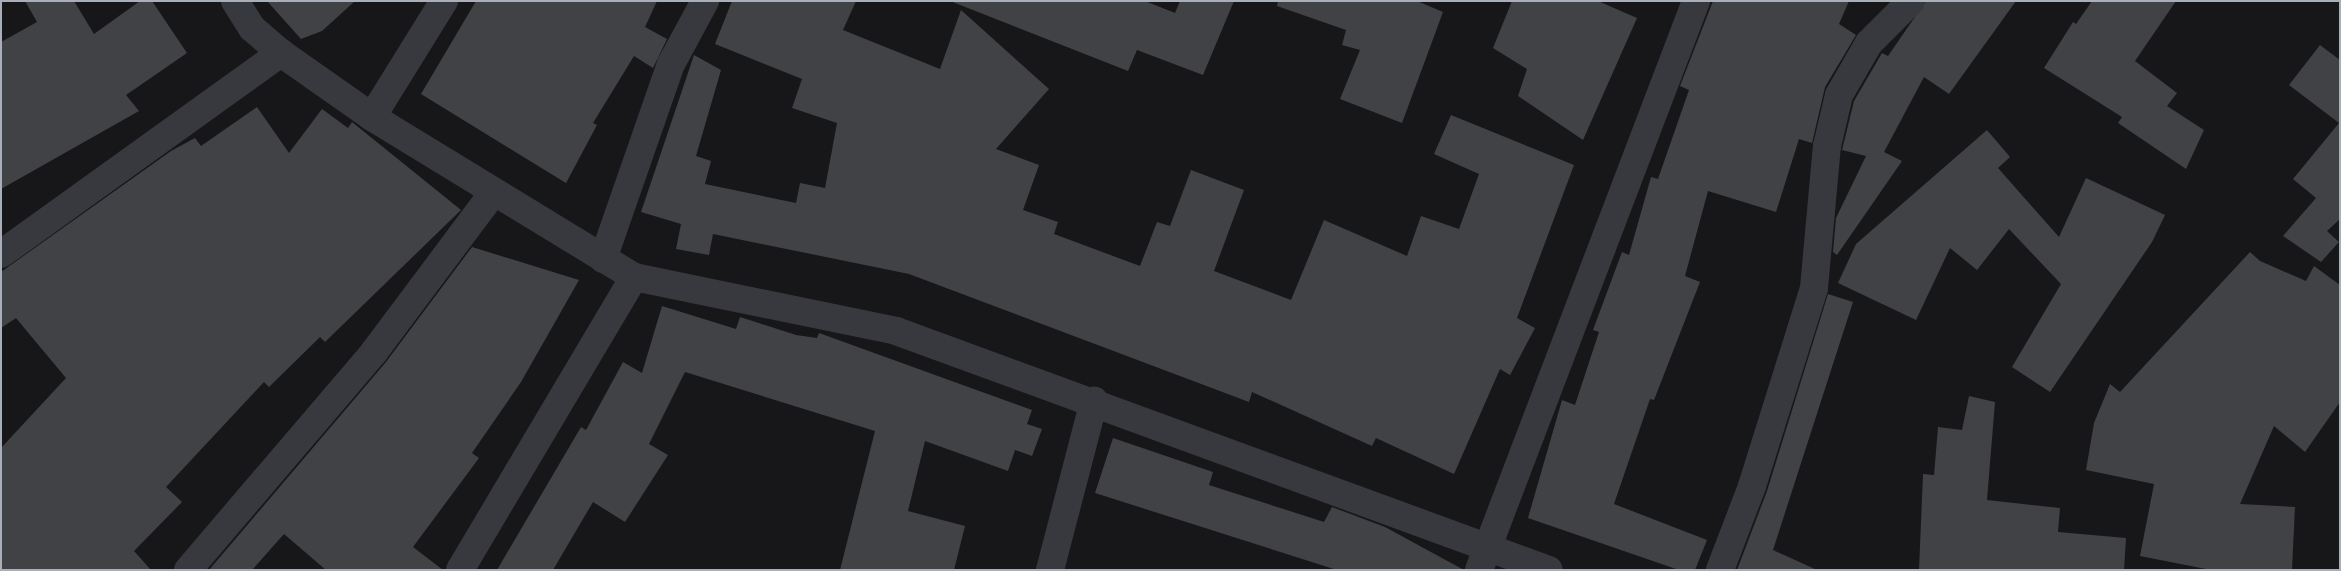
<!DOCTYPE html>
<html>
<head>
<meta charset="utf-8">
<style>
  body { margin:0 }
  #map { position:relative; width:2341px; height:571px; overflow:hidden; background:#171719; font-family:"Source Sans 3",sans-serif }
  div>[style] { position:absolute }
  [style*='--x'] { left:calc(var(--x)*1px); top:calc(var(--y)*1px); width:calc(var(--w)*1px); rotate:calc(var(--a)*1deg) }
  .building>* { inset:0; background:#414246 }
  .minor>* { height:28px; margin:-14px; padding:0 14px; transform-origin:14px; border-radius:14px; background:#38393e }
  span { translate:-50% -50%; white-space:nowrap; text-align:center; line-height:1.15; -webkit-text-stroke:5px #121214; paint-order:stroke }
  .frame { position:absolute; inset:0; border:2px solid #a9afb9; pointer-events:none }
</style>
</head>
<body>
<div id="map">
  <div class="building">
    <i style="clip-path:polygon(25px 1px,74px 1px,94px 34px,140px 1px,152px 1px,187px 53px,126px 95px,139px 111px,1px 189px,1px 42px,37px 22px)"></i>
    <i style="clip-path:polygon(267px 1px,355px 1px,322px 31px,301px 39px)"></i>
    <i style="clip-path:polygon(476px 1px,657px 1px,645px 27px,667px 39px,653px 68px,634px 56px,593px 123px,597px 125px,566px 183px,421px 94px)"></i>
    <i style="clip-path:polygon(732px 1px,856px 1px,843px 30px,940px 69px,961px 10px,1049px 89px,996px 149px,1039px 165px,1023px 210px,1058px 222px,1054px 234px,1140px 266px,1157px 222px,1170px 226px,1191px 170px,1244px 190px,1214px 271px,1291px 300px,1324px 220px,1407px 256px,1421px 216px,1459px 229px,1479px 174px,1434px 154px,1451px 115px,1574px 165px,1517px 318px,1535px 328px,1510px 375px,1500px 369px,1454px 474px,1376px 438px,1372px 446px,1252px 392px,1249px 402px,909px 274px,713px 234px,709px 255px,676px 249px,681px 224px,641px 212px,694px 55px,721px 70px,696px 156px,711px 161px,705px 184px,796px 203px,800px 183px,825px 188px,837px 123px,792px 108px,802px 79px,715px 44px)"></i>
    <i style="clip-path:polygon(950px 1px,1145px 1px,1175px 13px,1180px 1px,1234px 1px,1203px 75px,1137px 50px,1128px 71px)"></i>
    <i style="clip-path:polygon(1278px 1px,1417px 1px,1443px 12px,1402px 123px,1340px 99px,1360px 50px,1342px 45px,1346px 30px,1277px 6px)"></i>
    <i style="clip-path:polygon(1512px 1px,1598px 1px,1637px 18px,1583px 140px,1518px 96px,1527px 69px,1493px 48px)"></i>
    <i style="clip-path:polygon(1713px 1px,1849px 1px,1839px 24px,1856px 35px,1825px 87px,1812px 143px,1799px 139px,1776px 212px,1708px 191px,1685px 276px,1700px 282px,1654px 400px,1650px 399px,1614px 504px,1707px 540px,1695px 570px,1679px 570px,1528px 518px,1562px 400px,1575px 405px,1599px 332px,1593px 330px,1622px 252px,1629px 255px,1651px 177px,1658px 179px,1689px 90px,1680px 86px)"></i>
    <i style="clip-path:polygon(1926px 1px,2016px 1px,1949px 94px,1924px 77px,1884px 152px,1902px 161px,1837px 255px,1833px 252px,1836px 218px,1866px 156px,1842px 150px,1854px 101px,1882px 53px,1888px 56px)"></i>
    <i style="clip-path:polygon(2092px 1px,2176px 1px,2135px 61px,2177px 93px,2167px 106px,2204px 130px,2186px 169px,2118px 123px,2122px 117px,2044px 68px,2073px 22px,2076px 24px)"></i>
    <i style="clip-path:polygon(2320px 45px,2340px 60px,2340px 219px,2327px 231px,2339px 242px,2321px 262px,2283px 236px,2316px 198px,2293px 179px,2339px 123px,2289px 85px)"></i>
    <i style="clip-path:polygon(257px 107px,289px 153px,322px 109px,348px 128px,352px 122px,461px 210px,325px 342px,320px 337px,269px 387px,264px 382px,166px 487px,182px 502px,134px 551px,151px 570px,1px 570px,1px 448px,66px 378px,16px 318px,1px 328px,1px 272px,171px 151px,195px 138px,201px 146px)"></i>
    <i style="clip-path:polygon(1987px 130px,2010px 157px,1998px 168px,2059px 237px,2086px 178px,2165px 215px,2152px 242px,2050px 392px,2012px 367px,2061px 284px,2009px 229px,1977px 270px,1950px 248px,1916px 320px,1838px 283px,1856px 244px)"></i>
    <i style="clip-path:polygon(472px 247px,579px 280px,521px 382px,472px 453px,479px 458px,413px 547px,443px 570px,326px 570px,284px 534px,252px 570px,209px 570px,386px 362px)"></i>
    <i style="clip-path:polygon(2250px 252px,2260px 261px,2306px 281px,2314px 266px,2340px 285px,2340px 402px,2305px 452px,2274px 426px,2240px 504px,2295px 507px,2292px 570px,2211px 570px,2140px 556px,2154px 484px,2086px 470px,2094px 423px,2110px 384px,2120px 392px)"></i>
    <i style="clip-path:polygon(1828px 294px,1853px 302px,1773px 550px,1817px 570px,1737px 570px,1767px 491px)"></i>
    <i style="clip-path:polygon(662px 306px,736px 329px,740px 317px,796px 335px,817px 338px,819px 333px,1032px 410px,1027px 424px,1042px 429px,1032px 456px,1015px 450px,1008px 471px,925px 441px,908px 511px,965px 526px,954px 570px,840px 570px,875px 431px,685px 372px,649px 444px,668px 455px,625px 522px,593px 502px,553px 570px,497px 570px,581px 427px,586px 430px,623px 362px,642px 373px)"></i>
    <i style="clip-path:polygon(1969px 396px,1995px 402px,1987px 500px,2060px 508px,2058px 532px,2126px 538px,2124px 570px,1919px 570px,1923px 474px,1934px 475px,1938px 427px,1962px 430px)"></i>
    <i style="clip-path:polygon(1113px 438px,1213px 472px,1209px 485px,1324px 522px,1332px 507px,1385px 527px,1464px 570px,1337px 570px,1095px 493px)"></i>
  </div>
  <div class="minor">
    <i style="--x:235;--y:1;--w:32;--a:58"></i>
    <i style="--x:252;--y:28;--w:38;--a:41"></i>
    <i style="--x:281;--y:53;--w:111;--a:35.1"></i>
    <i style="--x:372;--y:117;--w:307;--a:31.4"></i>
    <i style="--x:634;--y:277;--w:268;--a:11.6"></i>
    <i style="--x:896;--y:331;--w:695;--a:20.1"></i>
    <i style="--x:372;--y:117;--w:137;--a:-58.2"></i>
    <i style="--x:1;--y:254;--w:345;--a:-35.7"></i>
    <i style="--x:603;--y:259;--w:207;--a:-70.8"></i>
    <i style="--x:671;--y:64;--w:72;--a:-61.6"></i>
    <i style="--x:188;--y:570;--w:287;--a:-49.5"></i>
    <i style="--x:374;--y:352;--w:197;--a:-53.2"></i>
    <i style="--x:460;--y:570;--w:341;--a:-59.3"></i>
    <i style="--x:1050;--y:570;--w:175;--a:-75.4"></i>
    <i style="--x:1479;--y:570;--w:609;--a:-69.12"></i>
    <i style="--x:1720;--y:570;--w:90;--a:-69.1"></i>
    <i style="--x:1752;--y:486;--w:207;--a:-72.6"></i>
    <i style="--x:1814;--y:288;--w:143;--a:-84.8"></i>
    <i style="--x:1827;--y:146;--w:52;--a:-76.8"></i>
    <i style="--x:1839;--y:95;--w:60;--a:-60"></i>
    <i style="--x:1869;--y:43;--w:59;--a:-45"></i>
  </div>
  <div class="frame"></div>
</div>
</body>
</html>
